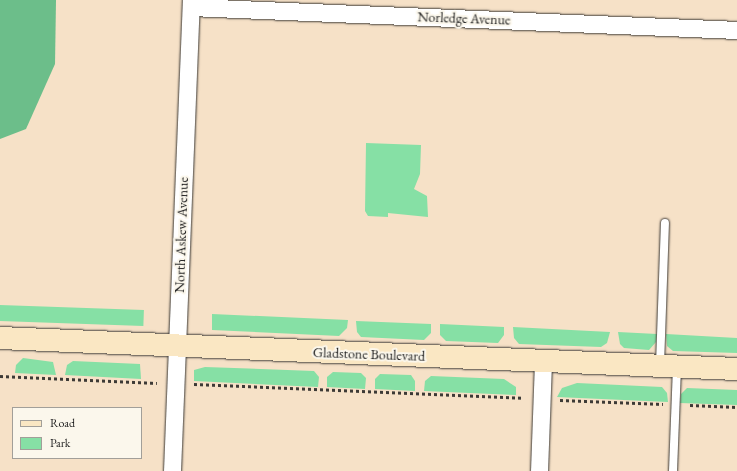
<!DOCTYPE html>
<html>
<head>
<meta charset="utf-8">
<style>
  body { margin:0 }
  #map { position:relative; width:737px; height:471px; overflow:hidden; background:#f6e1c7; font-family:"EB Garamond",serif }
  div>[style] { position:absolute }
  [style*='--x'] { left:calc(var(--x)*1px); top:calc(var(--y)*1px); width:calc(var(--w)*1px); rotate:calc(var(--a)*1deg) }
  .green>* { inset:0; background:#86e0a5; transform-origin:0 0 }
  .forest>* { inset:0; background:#6cbe8a }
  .path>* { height:2.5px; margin-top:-1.25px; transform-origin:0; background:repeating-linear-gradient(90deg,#3d3a36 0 3px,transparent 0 6px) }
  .roads { filter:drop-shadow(0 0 1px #3d3a36) drop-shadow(0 0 1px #3d3a36) }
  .lane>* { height:8px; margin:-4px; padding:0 4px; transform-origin:4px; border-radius:4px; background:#fff }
  .street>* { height:17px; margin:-8.5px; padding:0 8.5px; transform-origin:8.5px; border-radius:8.5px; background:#fff }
  .secondary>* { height:22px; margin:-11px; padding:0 11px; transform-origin:11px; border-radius:11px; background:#fae7c3 }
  span { translate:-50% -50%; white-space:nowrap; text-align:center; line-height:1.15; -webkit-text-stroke:4px #fbf7ec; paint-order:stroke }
  .street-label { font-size:14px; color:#1c1c1c }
  .legend { position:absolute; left:12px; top:407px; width:130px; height:52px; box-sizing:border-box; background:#fbf7ec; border:1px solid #a29f99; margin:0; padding:5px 7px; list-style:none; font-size:12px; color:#1c1c1c }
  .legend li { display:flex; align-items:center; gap:8px; height:20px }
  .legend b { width:20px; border:1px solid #a29f99 }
</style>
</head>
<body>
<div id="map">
  <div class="green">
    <i style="clip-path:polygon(366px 143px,421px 145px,420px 174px,414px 189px,427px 196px,428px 217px,388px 213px,388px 217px,368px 216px,365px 211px)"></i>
    <i style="left:0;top:305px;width:144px;height:16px;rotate:2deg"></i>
    <i style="clip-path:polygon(212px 314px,348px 320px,347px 328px,339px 336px,212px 330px)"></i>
    <i style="clip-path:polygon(356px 321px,431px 324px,431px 333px,424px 340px,361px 337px,357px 332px)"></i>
    <i style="clip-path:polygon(440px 324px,504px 327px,504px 335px,498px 343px,446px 341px,440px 335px)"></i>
    <i style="clip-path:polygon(513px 327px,610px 332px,607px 343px,601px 347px,519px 344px,514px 338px)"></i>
    <i style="clip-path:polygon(618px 332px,657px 334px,656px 342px,649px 350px,624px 348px,620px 344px)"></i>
    <i style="clip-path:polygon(666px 334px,737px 338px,737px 353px,673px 351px,667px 346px)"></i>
    <i style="clip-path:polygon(23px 358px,53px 362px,56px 375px,15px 373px,16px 365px)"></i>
    <i style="clip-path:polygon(73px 361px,140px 364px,141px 379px,65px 375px,67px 365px)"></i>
    <i style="clip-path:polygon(205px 367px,314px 371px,319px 377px,318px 387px,194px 381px,194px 370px)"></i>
    <i style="clip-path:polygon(333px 372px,361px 373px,366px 378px,365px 389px,327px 387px,327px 377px)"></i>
    <i style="clip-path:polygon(380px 374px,411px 375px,415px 381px,415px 391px,375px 389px,375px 379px)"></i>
    <i style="clip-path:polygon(431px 376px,504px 379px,516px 387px,516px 395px,424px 391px,425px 381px)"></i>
    <i style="clip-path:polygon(577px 383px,662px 387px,667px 393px,668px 402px,557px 397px,562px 388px)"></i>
    <i style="clip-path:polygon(687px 388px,737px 390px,737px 405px,680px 403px,681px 394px)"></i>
  </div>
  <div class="forest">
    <i style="clip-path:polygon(0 0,56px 0,55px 64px,26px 129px,0 139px)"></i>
  </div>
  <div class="path">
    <i style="--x:0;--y:376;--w:157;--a:2.6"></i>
    <i style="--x:194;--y:384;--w:329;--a:2.4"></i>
    <i style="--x:560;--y:400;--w:103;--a:2.2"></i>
    <i style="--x:690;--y:405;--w:47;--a:2.4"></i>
  </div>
  <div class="roads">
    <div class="lane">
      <i style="--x:660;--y:365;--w:142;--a:-88"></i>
      <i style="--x:673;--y:471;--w:103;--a:-87.8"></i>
    </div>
    <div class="street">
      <i style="--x:191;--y:7;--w:546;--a:2.41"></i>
      <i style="--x:172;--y:471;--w:471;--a:-87.7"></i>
      <i style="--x:539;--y:471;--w:110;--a:-87.9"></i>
    </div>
    <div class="secondary">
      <i style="--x:0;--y:338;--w:738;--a:2.41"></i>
    </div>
  </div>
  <div class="street-label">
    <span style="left:464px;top:18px;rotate:2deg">Norledge Avenue</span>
    <span style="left:181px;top:235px;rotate:-88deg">North Askew Avenue</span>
    <span style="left:369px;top:354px;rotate:2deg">Gladstone Boulevard</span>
  </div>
  <ul class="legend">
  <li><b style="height:5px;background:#fae7c3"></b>Road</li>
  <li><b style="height:11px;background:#86e0a5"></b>Park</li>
  </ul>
</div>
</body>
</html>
